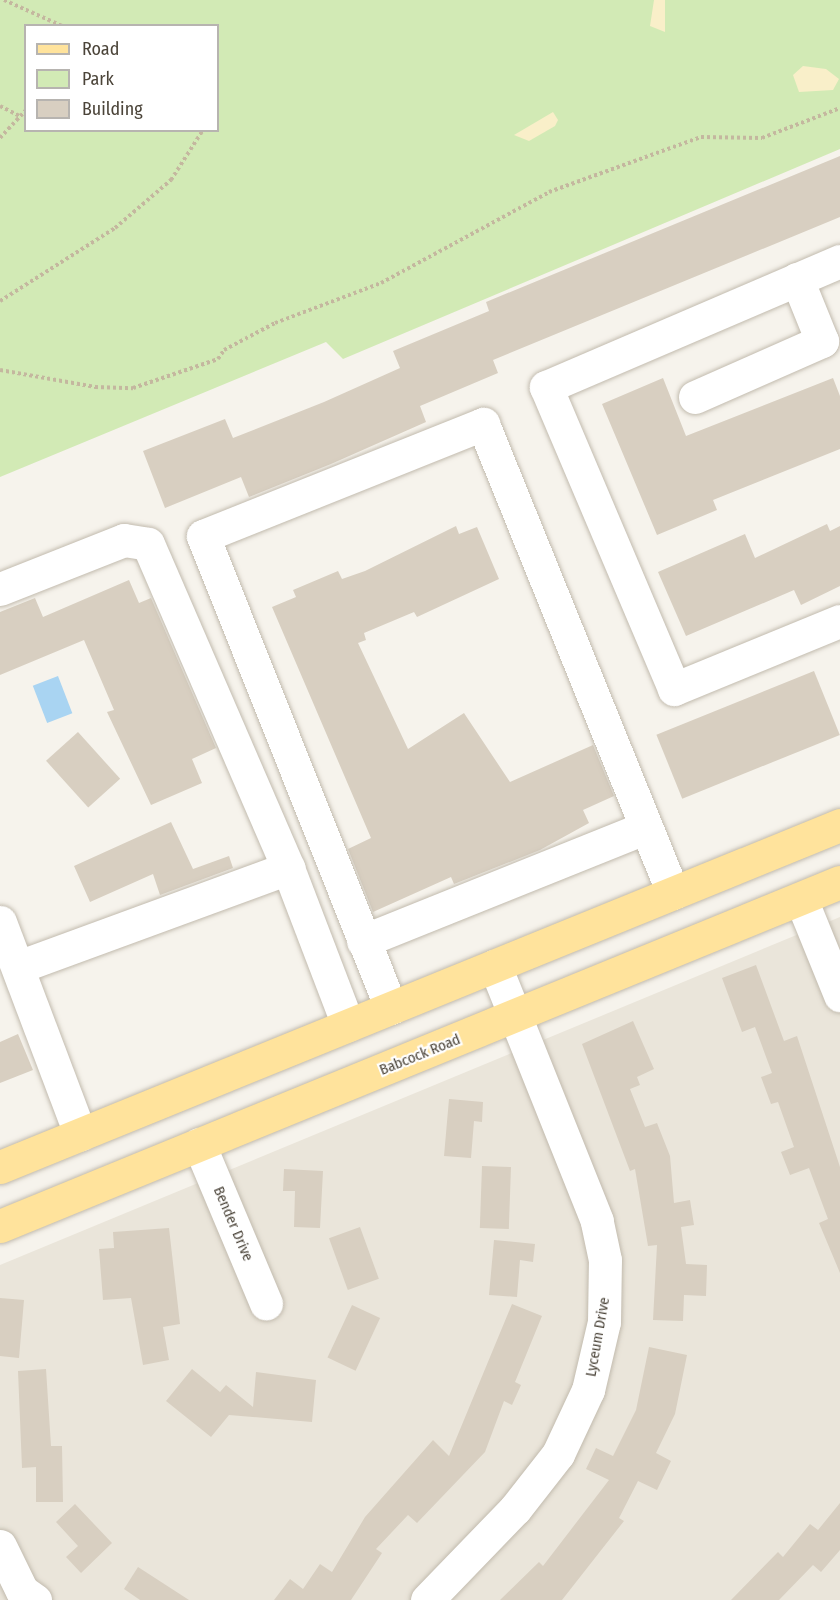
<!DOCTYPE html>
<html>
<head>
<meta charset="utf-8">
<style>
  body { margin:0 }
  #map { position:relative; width:840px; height:1600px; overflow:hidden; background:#f6f3ec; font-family:"Fira Sans Condensed",sans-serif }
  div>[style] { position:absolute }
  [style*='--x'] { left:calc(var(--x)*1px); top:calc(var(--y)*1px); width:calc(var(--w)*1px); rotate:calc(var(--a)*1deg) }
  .residential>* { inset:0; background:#eae5da }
  .green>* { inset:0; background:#d2eab5 }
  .sand>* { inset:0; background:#f9efc9 }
  .water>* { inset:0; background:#a9d4f2; transform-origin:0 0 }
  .building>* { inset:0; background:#d8cfc1; transform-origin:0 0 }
  .path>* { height:4px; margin-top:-2px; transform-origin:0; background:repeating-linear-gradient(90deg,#c4b79f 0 3px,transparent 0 6px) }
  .roads { filter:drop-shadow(0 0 2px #c2bbae) drop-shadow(0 0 2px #c2bbae) }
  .minor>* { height:33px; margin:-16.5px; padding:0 16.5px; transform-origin:16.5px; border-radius:16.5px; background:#fff }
  .major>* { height:33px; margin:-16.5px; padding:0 16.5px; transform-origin:16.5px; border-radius:16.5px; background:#ffe39c }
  span { translate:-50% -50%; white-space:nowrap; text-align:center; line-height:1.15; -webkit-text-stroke:4.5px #fff; paint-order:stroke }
  .street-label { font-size:15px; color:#4b4439 }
  .legend { position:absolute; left:24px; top:24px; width:195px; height:108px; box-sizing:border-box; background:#fff; border:2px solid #b7b4b0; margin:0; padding:8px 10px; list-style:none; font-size:18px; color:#4b4439 }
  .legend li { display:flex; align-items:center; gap:12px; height:30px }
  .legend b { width:30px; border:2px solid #b7b4b0 }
</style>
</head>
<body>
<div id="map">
  <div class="residential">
    <i style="clip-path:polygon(840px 917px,840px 1600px,0 1600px,0 1265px)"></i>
  </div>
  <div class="green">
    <i style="clip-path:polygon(evenodd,0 0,840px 0,840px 149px,343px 359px,326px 342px,0 477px,0 0,26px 26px,218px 26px,218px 130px,26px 130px,26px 26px)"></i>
  </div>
  <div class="sand">
    <i style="clip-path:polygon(654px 0,665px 0,665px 32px,650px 26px)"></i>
    <i style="clip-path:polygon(803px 66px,826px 69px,839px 79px,833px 90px,799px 92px,793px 75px)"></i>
    <i style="clip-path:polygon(553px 112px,558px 120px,555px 126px,529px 141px,514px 135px)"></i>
  </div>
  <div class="water">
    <i style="left:58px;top:676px;width:40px;height:27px;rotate:69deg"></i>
  </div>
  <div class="building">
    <i style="clip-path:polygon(840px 156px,840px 217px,493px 360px,498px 373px,420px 406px,426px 422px,331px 464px,249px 497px,241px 477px,165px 508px,143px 451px,225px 419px,233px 438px,324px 402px,400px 368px,393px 351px,489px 311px,486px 302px)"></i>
    <i style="clip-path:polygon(663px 378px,686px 436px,833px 378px,840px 396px,840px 449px,713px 500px,717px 510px,657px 535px,602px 404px)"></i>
    <i style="clip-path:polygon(827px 524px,830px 531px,840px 526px,840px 586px,801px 605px,794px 590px,686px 636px,658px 572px,745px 534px,755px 558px)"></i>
    <i style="clip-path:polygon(456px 526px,459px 534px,477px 527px,499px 579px,417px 617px,414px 612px,364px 633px,366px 640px,358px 643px,408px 749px,464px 713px,510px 782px,593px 745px,614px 796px,583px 810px,589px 823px,540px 850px,454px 884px,451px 877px,373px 912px,348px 849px,371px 838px,272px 607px,296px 597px,293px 590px,338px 571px,342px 579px,365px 571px)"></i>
    <i style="clip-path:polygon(129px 580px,139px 603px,151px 598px,216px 748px,192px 759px,202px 783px,151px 805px,107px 712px,114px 710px,84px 640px,0 675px,0 612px,35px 598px,43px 617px)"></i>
    <i style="left:814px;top:671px;width:69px;height:170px;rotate:68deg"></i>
    <i style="left:78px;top:732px;width:63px;height:43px;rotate:48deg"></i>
    <i style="clip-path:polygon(171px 822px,193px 869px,229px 856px,233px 868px,160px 895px,153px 874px,90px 902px,74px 866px)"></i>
    <i style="clip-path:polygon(756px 965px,784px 1041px,797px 1036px,840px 1167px,840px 1273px,819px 1223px,828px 1219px,809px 1168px,790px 1175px,781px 1152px,794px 1147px,778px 1102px,771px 1104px,761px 1077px,772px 1073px,755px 1027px,742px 1032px,722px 978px)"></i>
    <i style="clip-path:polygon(633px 1021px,654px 1069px,637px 1077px,640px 1085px,630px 1089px,645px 1127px,657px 1123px,670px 1156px,674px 1203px,690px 1200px,694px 1225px,681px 1227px,686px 1264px,707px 1265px,706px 1296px,684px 1295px,683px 1321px,653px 1320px,657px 1245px,648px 1246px,635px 1169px,630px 1171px,582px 1044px)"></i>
    <i style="clip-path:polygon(18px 1034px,33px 1070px,0 1083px,0 1042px)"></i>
    <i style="clip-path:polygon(449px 1099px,483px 1102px,482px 1122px,474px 1121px,471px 1158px,444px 1156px)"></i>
    <i style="left:482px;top:1166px;width:29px;height:62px;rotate:2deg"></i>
    <i style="clip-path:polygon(284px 1169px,323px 1171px,320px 1228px,294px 1227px,295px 1191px,283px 1191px)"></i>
    <i style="left:360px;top:1227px;width:55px;height:33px;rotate:70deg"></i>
    <i style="clip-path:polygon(169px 1228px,180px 1324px,163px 1327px,169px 1360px,143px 1365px,131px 1298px,103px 1300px,99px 1249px,114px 1248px,113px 1232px)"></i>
    <i style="clip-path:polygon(494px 1240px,535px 1244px,533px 1262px,520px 1260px,517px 1297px,489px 1295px)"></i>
    <i style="clip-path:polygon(0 1298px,24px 1300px,19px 1358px,0 1356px)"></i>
    <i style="clip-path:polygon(512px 1304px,542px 1316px,515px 1382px,521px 1385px,512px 1405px,504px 1401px,485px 1452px,417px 1523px,408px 1515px,376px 1549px,382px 1553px,351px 1600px,274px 1600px,290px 1579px,303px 1589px,320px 1564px,332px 1572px,365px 1517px,433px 1440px,449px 1456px)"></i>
    <i style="left:352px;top:1305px;width:31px;height:58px;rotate:25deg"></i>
    <i style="clip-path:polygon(649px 1347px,687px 1355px,675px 1414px,656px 1453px,671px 1461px,657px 1490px,638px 1481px,619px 1518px,624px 1521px,562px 1600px,500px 1600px,539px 1562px,543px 1566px,609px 1480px,586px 1469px,596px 1448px,613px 1456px,636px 1410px)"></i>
    <i style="clip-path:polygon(46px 1369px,51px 1446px,62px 1446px,63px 1502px,36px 1502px,36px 1467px,22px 1468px,18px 1371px)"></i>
    <i style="clip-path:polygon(192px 1369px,220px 1392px,226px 1385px,253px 1407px,256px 1372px,316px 1380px,312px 1422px,229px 1415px,211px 1437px,166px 1401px)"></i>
    <i style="clip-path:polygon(840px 1503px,840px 1550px,821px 1572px,813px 1565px,779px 1600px,731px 1600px,778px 1552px,783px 1557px,810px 1524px,818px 1530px)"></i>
    <i style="clip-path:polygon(75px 1504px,112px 1543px,81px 1573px,66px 1557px,78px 1546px,56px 1522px)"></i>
    <i style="clip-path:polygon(138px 1567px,189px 1600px,140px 1600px,124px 1589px)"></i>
  </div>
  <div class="path">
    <i style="--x:4;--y:0;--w:64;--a:24.1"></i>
    <i style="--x:0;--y:106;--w:22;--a:27"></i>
    <i style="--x:0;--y:138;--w:38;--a:-47"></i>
    <i style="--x:0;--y:301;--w:136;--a:-32.4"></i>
    <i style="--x:115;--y:228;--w:74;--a:-40.6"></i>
    <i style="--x:171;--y:180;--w:59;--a:-57.4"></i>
    <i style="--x:0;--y:370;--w:97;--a:10.1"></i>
    <i style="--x:95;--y:387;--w:38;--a:2"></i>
    <i style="--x:133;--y:388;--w:90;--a:-18.8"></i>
    <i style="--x:218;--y:359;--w:11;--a:-56"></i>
    <i style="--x:224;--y:350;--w:58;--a:-27.9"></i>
    <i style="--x:275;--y:323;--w:113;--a:-20.7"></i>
    <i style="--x:381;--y:283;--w:191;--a:-28.4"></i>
    <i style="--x:549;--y:192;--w:162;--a:-19.9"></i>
    <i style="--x:701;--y:137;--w:61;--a:0.9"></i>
    <i style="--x:762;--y:138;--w:84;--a:-21"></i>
  </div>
  <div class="roads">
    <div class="minor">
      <i style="--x:840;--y:261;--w:320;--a:156.8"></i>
      <i style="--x:546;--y:387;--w:328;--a:67"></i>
      <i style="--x:674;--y:689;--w:179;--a:-22.3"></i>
      <i style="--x:695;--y:397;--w:139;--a:-23.8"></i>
      <i style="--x:822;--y:341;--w:67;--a:-112"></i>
      <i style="--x:0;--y:589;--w:133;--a:-21.6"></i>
      <i style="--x:124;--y:540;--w:24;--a:9"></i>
      <i style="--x:148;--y:544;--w:353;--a:66.6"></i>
      <i style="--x:288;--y:868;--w:168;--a:69.1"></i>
      <i style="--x:801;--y:899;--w:104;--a:67.9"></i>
      <i style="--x:0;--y:922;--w:227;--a:69.3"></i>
      <i style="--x:363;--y:941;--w:305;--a:-21.9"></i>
      <i style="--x:18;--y:967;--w:288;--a:-20.1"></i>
      <i style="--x:391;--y:1008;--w:508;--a:-111.72"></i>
      <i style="--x:203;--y:536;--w:302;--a:-21.8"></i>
      <i style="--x:483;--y:424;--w:506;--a:67.95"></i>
      <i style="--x:199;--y:1144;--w:173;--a:67.2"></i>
      <i style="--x:0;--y:1546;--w:50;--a:63.9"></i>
      <i style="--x:22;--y:1591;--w:16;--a:35"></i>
      <i style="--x:427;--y:1600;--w:127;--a:-46"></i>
      <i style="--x:515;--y:1509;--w:70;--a:-52"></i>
      <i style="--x:558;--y:1454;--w:71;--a:-64.9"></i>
      <i style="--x:588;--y:1390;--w:70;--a:-76.8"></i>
      <i style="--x:604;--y:1322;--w:62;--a:-89.1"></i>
      <i style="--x:605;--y:1260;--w:40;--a:-102"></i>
      <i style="--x:597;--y:1221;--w:275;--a:-111.8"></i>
    </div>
    <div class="major">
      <i style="--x:0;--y:1167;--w:907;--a:-22.15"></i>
      <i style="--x:0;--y:1226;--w:908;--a:-22.27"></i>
    </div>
  </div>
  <div class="street-label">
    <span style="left:420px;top:1055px;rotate:-22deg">Babcock Road</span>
    <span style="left:233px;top:1224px;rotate:67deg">Bender Drive</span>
    <span style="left:598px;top:1337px;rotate:-80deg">Lyceum Drive</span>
  </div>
  <ul class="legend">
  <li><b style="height:8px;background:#ffe39c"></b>Road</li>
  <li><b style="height:16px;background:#d2eab5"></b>Park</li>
  <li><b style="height:16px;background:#d8cfc1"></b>Building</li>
  </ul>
</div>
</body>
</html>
